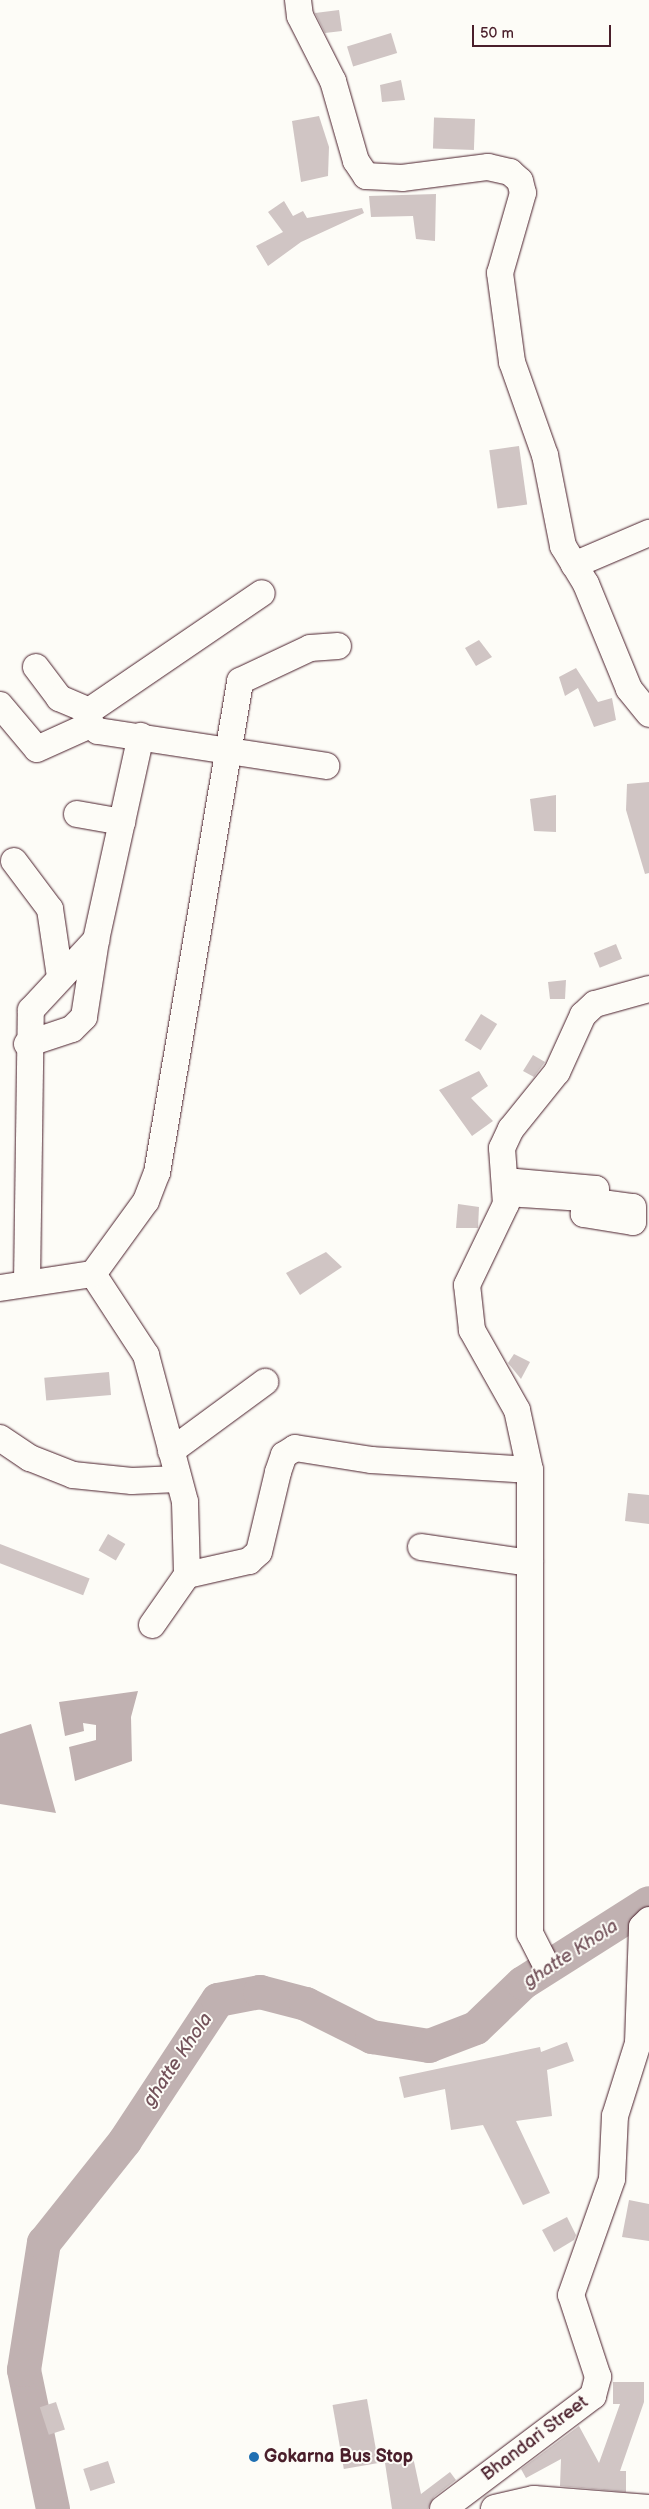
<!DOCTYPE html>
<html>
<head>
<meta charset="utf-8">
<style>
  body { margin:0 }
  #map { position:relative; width:649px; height:2509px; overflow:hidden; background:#fdfcf7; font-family:"Balsamiq Sans",sans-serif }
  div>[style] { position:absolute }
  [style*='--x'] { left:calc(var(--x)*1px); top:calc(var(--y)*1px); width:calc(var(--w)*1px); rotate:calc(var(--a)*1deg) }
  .water>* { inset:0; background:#c0b1b1 }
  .river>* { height:34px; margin:-17px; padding:0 17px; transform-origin:17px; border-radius:17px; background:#c0b1b1 }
  .building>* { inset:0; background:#d0c5c4; transform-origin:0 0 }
  .roads { filter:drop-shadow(0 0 1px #4a1f2b) drop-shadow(0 0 1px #4a1f2b) }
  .minor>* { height:26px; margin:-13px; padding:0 13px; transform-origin:13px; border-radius:13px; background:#fdfcf7 }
  .major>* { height:28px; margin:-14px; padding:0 14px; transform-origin:14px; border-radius:14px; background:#fdfcf7 }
  .dots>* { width:14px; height:14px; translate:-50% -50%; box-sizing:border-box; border:2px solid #fdfcf7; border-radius:50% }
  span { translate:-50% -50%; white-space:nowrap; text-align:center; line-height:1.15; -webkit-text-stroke:4px #fdfcf7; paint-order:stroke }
  .street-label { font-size:18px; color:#4a1f2b }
  .poi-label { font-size:18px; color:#4a1f2b; font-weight:700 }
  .left { translate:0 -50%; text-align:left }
  .water-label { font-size:19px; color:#73525a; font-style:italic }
  .scale { position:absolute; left:472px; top:25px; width:139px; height:22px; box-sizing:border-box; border:2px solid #4a1f2b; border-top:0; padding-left:6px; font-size:15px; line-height:18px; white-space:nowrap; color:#4a1f2b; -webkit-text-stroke:4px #fdfcf7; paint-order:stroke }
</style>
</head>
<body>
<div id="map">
  <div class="water">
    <i style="clip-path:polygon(138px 1691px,131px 1717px,132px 1761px,75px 1781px,69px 1747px,96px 1740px,96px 1725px,83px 1723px,84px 1731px,65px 1736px,59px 1702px)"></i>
    <i style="clip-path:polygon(31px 1724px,56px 1813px,0 1804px,0 1734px)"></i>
  </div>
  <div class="river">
    <i style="--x:53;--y:2509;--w:142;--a:-101.8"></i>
    <i style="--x:24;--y:2370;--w:129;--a:-81.1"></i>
    <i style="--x:44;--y:2243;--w:130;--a:-51.5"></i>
    <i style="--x:125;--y:2141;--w:169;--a:-56.6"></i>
    <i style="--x:218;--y:2000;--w:43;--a:-10.8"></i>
    <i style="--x:260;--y:1992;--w:48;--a:14.6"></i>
    <i style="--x:306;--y:2004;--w:74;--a:26.6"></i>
    <i style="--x:372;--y:2037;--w:58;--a:9"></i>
    <i style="--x:429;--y:2046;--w:50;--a:-21"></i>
    <i style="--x:476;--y:2028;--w:65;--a:-43.8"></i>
    <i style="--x:523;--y:1983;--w:149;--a:-32.4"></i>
  </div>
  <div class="building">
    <i style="clip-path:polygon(339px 10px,342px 31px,325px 33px,315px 13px)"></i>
    <i style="left:391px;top:33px;width:21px;height:46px;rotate:73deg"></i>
    <i style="clip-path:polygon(401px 80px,405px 100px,382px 102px,380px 85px)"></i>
    <i style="clip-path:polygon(319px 116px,329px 147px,328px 176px,301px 182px,292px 121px)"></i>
    <i style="left:475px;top:119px;width:31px;height:41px;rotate:92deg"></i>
    <i style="clip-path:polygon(436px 194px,435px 241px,416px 239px,413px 216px,371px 217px,369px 196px)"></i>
    <i style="clip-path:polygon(284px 201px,293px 216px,303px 211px,307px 218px,362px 208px,364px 213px,301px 242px,268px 266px,256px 246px,283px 232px,268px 212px)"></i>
    <i style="left:519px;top:446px;width:59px;height:30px;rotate:82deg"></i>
    <i style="clip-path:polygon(479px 640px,492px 657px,476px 666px,465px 648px)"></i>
    <i style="clip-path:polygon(576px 668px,598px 702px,612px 698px,616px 720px,594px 727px,578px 688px,565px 696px,559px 677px)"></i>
    <i style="clip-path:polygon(649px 782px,649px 873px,645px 874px,626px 810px,627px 784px)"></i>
    <i style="clip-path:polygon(556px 795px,556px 832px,534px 831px,530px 799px)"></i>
    <i style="left:616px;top:944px;width:16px;height:24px;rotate:68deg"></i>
    <i style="clip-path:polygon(566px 980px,565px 999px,550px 999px,548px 982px)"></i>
    <i style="left:481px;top:1014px;width:19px;height:31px;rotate:32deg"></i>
    <i style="clip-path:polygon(533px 1055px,545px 1062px,534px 1077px,523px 1071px)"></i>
    <i style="clip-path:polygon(479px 1071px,488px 1086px,471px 1098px,493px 1121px,472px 1136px,439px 1090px)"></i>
    <i style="clip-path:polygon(458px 1204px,479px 1207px,478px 1228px,456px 1228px)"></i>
    <i style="clip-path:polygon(326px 1252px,342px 1267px,300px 1295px,286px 1273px)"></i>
    <i style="clip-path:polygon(514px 1354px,530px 1362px,521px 1379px,508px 1363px)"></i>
    <i style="left:109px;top:1372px;width:23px;height:65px;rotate:85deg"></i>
    <i style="clip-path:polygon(628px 1493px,649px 1495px,649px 1524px,625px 1521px)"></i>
    <i style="left:108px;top:1534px;width:20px;height:19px;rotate:30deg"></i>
    <i style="left:0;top:1544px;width:96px;height:18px;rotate:21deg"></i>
    <i style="clip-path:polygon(567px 2042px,574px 2061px,547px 2070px,552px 2116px,516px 2121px,550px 2193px,523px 2205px,483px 2125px,451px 2130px,445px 2089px,404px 2098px,399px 2077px,540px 2047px,541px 2052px)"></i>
    <i style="clip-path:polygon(629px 2200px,649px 2204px,649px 2241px,622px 2237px)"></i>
    <i style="clip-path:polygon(567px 2217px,576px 2235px,574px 2240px,554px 2252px,542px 2230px)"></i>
    <i style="clip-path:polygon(613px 2382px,644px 2382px,644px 2402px,620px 2471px,626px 2471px,626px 2492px,560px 2486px,561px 2459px,526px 2478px,521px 2469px,579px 2426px,599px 2463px,620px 2404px,613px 2404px)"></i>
    <i style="left:367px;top:2399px;width:65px;height:35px;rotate:80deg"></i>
    <i style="left:56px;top:2402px;width:29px;height:17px;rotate:72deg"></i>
    <i style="clip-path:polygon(413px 2457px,421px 2494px,450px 2472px,456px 2480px,434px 2497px,428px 2509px,392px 2509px,385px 2463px)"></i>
    <i style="left:108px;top:2461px;width:23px;height:26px;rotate:72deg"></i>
  </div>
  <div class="roads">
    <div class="minor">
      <i style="--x:298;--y:0;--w:16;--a:83"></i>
      <i style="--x:300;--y:16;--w:73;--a:63.1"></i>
      <i style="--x:333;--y:81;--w:83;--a:74"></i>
      <i style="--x:356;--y:161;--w:18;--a:56"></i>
      <i style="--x:366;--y:176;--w:36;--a:3"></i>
      <i style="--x:402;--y:178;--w:87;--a:-7.3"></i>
      <i style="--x:488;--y:167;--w:23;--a:13"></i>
      <i style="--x:510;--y:172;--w:13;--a:42"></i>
      <i style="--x:520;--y:181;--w:12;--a:76"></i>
      <i style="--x:523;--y:193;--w:83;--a:106"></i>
      <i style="--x:500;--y:273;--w:90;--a:82.3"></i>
      <i style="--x:512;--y:362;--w:99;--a:70.5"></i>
      <i style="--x:545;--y:455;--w:93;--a:78.8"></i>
      <i style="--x:563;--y:546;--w:44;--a:58.8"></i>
      <i style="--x:586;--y:584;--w:113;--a:67.7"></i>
      <i style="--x:629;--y:689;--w:32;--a:51"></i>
      <i style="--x:574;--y:565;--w:82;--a:-23.1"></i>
      <i style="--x:36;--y:667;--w:39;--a:53"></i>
      <i style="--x:59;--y:698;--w:33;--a:23"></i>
      <i style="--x:0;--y:705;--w:57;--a:49.9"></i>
      <i style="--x:37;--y:749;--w:58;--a:-24.4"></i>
      <i style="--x:89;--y:711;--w:14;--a:86"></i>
      <i style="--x:90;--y:725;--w:10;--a:37"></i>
      <i style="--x:98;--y:731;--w:231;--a:8.7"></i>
      <i style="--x:89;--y:711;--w:209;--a:-34.3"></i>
      <i style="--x:77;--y:814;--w:46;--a:10.1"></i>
      <i style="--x:14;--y:861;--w:60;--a:53.1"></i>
      <i style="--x:50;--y:909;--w:69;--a:81.6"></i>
      <i style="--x:27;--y:1044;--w:47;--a:-18.4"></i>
      <i style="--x:72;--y:1029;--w:17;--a:-45"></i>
      <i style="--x:84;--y:1017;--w:78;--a:-81.1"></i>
      <i style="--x:96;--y:940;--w:209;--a:-77.6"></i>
      <i style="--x:505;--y:1181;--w:91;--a:5"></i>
      <i style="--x:596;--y:1189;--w:13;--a:90"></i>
      <i style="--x:596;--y:1202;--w:37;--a:8"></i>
      <i style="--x:633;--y:1207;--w:15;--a:90"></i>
      <i style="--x:633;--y:1222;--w:50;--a:-170.7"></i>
      <i style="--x:584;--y:1214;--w:16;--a:-90"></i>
      <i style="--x:584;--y:1198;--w:78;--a:-176.3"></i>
      <i style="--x:93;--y:1274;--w:97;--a:56.8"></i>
      <i style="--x:146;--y:1355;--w:152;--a:75.1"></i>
      <i style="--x:185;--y:1502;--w:73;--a:88.4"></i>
      <i style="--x:187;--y:1575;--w:61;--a:125"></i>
      <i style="--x:27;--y:1283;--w:273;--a:-89.2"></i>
      <i style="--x:31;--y:1010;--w:96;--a:-47.1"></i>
      <i style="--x:0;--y:1288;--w:94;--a:-8.6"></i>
      <i style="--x:93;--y:1274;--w:90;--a:-54"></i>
      <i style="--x:146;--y:1201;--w:30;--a:-69"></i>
      <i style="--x:157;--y:1173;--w:499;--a:-80.4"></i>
      <i style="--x:240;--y:681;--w:77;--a:-25.2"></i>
      <i style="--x:310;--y:648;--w:28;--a:-4"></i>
      <i style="--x:0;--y:1438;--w:36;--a:34"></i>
      <i style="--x:30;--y:1458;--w:46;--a:21.6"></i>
      <i style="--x:73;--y:1475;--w:59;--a:5.8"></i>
      <i style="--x:132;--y:1481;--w:46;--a:-2.5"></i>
      <i style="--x:171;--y:1451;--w:117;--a:-36.3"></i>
      <i style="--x:421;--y:1547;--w:110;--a:8.4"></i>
      <i style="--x:187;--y:1575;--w:64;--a:-12.7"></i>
      <i style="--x:249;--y:1561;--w:13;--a:-42"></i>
      <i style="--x:259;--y:1552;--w:82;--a:-76.6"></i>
      <i style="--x:278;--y:1472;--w:18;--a:-71"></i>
      <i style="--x:284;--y:1455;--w:13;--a:-32"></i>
      <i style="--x:295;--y:1448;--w:78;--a:8.9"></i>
      <i style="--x:372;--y:1460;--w:158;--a:3.6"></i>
      <i style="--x:544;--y:1961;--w:30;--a:-117"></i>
      <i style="--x:530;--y:1934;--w:464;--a:-90"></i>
      <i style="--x:530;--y:1470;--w:61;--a:-102.2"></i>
      <i style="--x:517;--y:1410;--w:92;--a:-119.4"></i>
      <i style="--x:472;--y:1330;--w:45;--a:-96.3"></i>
      <i style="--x:467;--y:1285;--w:90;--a:-64.3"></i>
      <i style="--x:506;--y:1204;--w:56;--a:-94.1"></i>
      <i style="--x:502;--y:1148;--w:21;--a:-65"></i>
      <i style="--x:511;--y:1129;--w:73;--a:-51.1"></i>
      <i style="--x:557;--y:1072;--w:63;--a:-65.5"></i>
      <i style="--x:583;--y:1015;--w:16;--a:-43"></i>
      <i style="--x:595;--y:1004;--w:56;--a:-15.5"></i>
      <i style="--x:443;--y:2509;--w:188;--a:-37"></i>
      <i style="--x:593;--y:2396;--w:20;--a:-75"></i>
      <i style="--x:598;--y:2377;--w:86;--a:-108.2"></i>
      <i style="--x:571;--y:2295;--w:123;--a:-70.5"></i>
      <i style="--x:612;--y:2179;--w:63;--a:-87.3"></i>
      <i style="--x:615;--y:2116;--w:77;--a:-72.5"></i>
      <i style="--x:638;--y:2043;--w:116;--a:-88"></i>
      <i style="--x:642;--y:1927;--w:10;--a:-45"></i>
    </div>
    <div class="major">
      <i style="--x:495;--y:2509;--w:40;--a:-13"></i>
      <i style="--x:534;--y:2500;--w:115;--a:4.5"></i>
    </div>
  </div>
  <div class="dots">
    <i style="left:254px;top:2457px;background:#1f6fb2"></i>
  </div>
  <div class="street-label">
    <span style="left:535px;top:2439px;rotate:-37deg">Bhandari Street</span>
  </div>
  <div class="poi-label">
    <span class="left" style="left:264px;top:2457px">Gokarna Bus Stop</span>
  </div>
  <div class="water-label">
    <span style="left:571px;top:1954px;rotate:-33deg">ghatte Khola</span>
    <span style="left:178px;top:2060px;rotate:-56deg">ghatte Khola</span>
  </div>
  <div class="scale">50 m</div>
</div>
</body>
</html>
